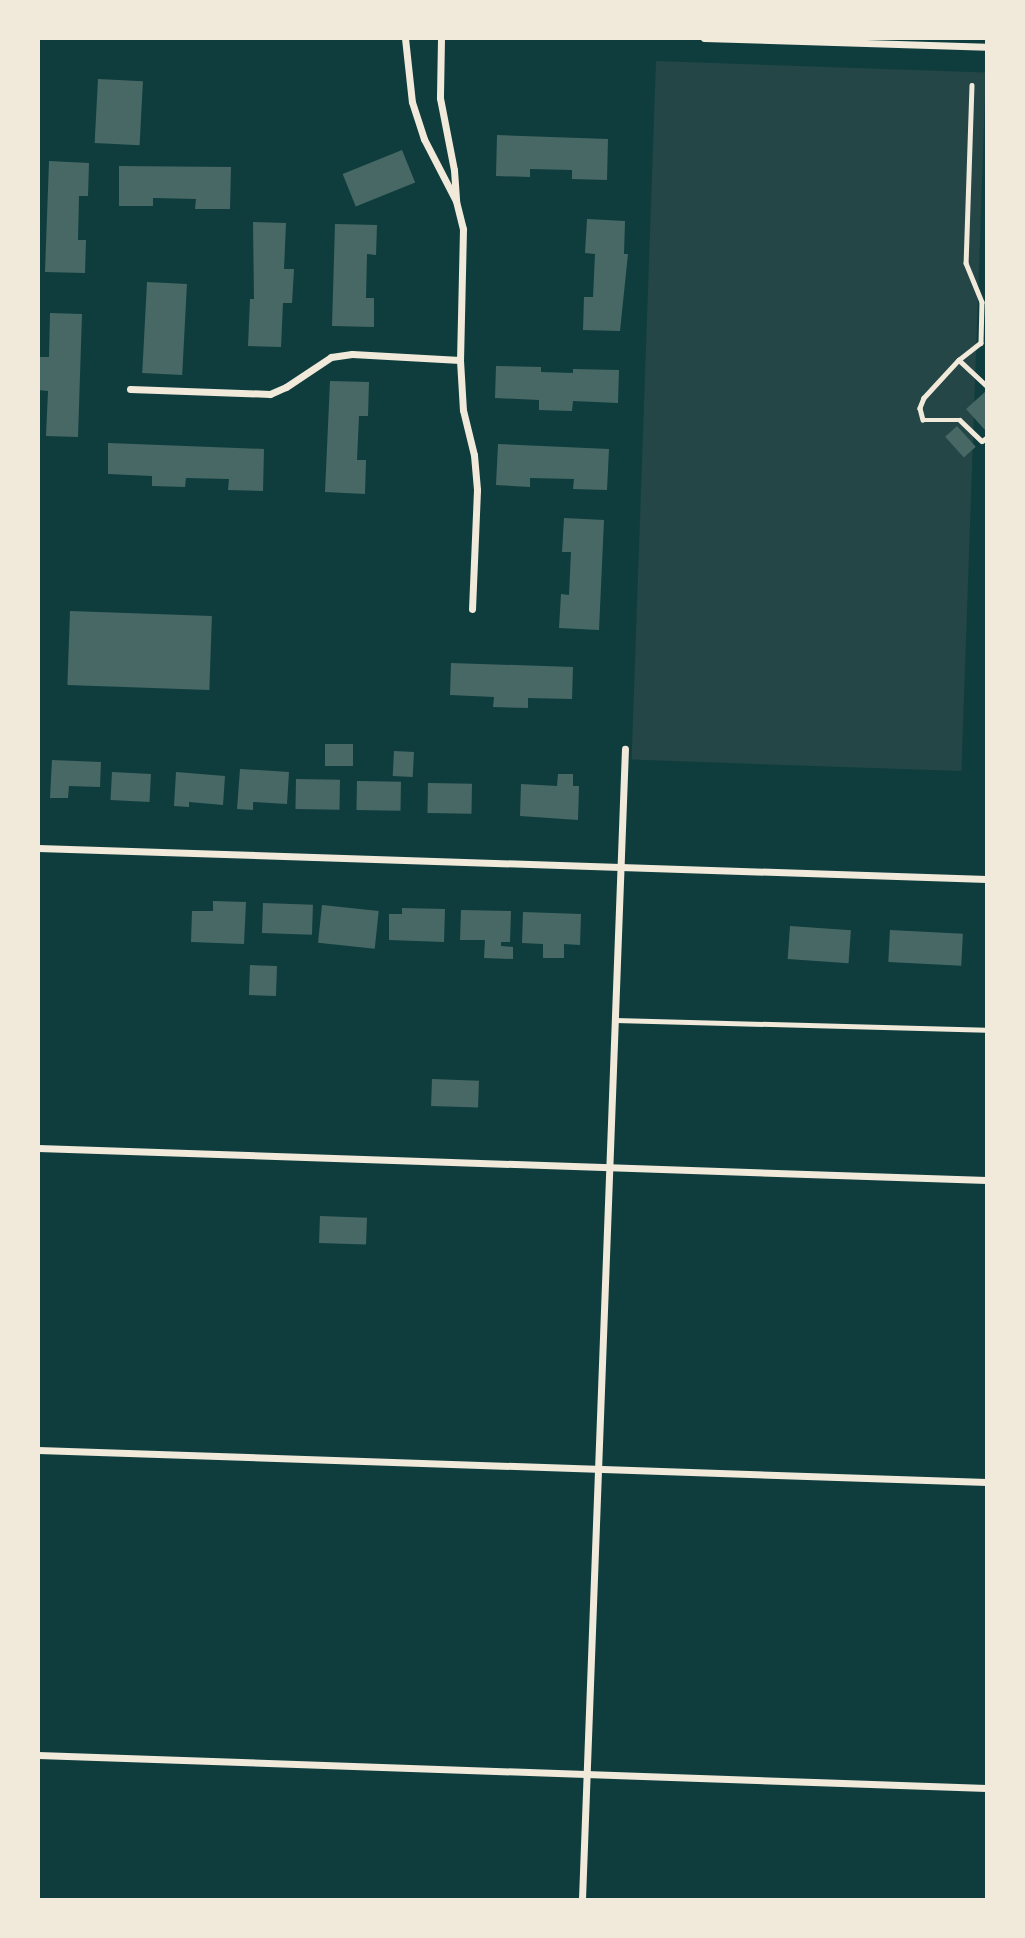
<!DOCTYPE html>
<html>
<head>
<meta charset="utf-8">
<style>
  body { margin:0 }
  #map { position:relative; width:1025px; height:1938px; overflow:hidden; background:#0f3d3e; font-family:Rubik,sans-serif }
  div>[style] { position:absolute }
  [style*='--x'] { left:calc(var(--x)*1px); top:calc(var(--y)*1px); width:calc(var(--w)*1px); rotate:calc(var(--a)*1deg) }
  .green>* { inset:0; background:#244646; transform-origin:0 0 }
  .building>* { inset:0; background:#486865; transform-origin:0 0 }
  .path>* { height:4.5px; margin:-2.25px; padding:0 2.25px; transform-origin:2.25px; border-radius:2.25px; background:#f1e9da }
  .service>* { height:5px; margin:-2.5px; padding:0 2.5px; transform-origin:2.5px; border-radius:2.5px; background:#f1e9da }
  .minor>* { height:7px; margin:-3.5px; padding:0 3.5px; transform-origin:3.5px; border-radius:3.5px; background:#f1e9da }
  span { translate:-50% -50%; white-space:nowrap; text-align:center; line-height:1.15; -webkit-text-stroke:6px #f1e9da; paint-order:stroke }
  .frame { position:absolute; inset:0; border:40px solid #f1e9da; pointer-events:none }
</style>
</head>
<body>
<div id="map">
  <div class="green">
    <i style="left:656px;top:61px;width:330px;height:699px;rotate:2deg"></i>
  </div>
  <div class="building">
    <i style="left:98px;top:79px;width:45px;height:64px;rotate:3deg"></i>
    <i style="clip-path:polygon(497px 135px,608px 139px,607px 180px,572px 179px,572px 170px,530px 169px,530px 177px,496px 176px)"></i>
    <i style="left:402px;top:150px;width:35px;height:64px;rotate:68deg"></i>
    <i style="clip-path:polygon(49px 161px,89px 163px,88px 196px,79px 196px,78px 240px,86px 240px,85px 273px,45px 272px)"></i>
    <i style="clip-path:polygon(119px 166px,231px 167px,230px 209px,195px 209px,196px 199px,153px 198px,153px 206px,119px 206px)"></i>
    <i style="clip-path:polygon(587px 219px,625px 221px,624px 254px,628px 254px,620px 331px,583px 330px,584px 297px,593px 297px,595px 254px,585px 253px)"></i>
    <i style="clip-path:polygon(253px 222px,286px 223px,284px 269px,294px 269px,292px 303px,283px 303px,281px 347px,248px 346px,250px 299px,254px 299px)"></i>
    <i style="clip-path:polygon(335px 224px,377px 225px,376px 255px,367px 254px,366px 298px,374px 298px,374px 327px,332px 326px)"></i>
    <i style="left:147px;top:282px;width:40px;height:91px;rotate:3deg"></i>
    <i style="clip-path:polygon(50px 313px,82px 314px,78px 437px,46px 436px,48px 391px,38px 390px,38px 357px,49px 357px)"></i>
    <i style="clip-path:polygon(496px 366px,541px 367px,541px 372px,573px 373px,573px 369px,619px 370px,618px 403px,573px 401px,572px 411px,539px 410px,539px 400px,495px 398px)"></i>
    <i style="clip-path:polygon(330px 381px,369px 382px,368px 416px,359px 416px,357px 460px,366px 460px,365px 494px,325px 492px)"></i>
    <i style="clip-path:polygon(986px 391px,986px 429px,985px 430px,966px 409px)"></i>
    <i style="left:957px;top:426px;width:28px;height:16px;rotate:48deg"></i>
    <i style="clip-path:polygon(108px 443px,264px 449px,263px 491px,228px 490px,229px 479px,186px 478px,185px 487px,152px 486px,152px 476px,108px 474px)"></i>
    <i style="clip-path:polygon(498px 444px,609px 449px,607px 490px,573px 489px,574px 479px,530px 478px,530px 487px,496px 485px)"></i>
    <i style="clip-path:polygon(564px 518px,604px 520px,599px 630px,559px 628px,561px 594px,569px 595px,571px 552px,562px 552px)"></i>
    <i style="left:70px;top:611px;width:142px;height:74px;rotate:2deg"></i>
    <i style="clip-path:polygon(451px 663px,573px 667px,572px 699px,528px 698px,528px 708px,493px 707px,494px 697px,450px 695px)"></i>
    <i style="left:325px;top:744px;width:28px;height:22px"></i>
    <i style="left:394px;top:751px;width:20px;height:25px;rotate:3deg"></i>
    <i style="clip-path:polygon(52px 760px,101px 762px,100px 787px,69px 786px,68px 798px,50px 798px)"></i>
    <i style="clip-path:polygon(240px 769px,289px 772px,287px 804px,253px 802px,253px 810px,237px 809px)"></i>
    <i style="left:112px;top:772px;width:39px;height:28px;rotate:3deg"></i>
    <i style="clip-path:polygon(176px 772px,225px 776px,223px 805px,189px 802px,189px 807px,174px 806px)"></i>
    <i style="clip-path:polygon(558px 774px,573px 774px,573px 786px,579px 786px,578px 820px,520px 816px,521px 784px,557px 786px)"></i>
    <i style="left:296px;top:779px;width:44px;height:30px;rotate:1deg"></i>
    <i style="left:357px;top:781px;width:44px;height:29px;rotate:1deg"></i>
    <i style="left:428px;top:783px;width:44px;height:30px;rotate:1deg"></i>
    <i style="clip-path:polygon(213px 901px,246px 902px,244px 944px,191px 942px,192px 911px,213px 911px)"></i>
    <i style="left:263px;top:903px;width:50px;height:30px;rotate:2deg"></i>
    <i style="left:322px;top:905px;width:57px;height:38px;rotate:6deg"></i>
    <i style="clip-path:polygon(402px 908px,445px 909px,444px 942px,389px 940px,389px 914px,402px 914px)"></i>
    <i style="clip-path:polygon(461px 910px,511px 911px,510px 942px,501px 942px,501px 946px,513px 947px,513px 959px,484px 958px,485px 940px,460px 940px)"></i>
    <i style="clip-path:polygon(523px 912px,581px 914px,580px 945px,564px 944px,564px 958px,543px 958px,543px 944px,522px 943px)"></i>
    <i style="left:790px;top:926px;width:61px;height:33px;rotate:4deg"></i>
    <i style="left:890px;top:930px;width:73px;height:32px;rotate:3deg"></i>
    <i style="left:250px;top:965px;width:27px;height:30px;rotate:2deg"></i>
    <i style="left:432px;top:1079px;width:47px;height:27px;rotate:2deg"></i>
    <i style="left:320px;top:1216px;width:47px;height:27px;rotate:2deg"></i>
  </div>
  <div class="path">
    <i style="--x:972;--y:85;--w:178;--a:91.9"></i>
    <i style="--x:966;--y:263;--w:42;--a:67.7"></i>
    <i style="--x:982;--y:302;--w:41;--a:91.4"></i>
    <i style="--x:981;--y:343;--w:28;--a:142"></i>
    <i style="--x:959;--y:360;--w:52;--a:132.6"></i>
    <i style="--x:924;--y:398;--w:11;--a:112"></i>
    <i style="--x:920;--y:408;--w:12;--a:76"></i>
    <i style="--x:923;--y:420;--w:37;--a:0"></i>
    <i style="--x:960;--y:420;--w:30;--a:44"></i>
    <i style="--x:982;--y:441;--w:5;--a:-37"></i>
    <i style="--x:959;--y:360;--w:37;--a:43"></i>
  </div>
  <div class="service">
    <i style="--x:615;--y:1020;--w:371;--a:1.5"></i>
  </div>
  <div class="minor">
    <i style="--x:405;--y:38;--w:64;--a:83.8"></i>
    <i style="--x:412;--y:102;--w:39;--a:72"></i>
    <i style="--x:424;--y:139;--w:70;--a:62.7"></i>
    <i style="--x:456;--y:201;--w:29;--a:76"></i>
    <i style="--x:463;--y:229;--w:131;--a:91.3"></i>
    <i style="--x:460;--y:360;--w:50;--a:86.6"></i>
    <i style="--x:463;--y:410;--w:46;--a:76.3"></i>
    <i style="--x:474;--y:455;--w:35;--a:85"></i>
    <i style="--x:477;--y:490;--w:119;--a:92.4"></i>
    <i style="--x:441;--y:38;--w:60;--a:91"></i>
    <i style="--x:440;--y:98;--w:73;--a:79"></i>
    <i style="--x:454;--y:170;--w:30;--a:86"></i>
    <i style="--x:704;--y:38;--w:282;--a:1.8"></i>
    <i style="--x:130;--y:389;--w:140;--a:2"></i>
    <i style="--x:270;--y:394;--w:17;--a:-24"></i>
    <i style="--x:286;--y:387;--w:54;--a:-33.7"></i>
    <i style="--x:331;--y:357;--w:21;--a:-8"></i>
    <i style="--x:352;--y:354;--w:108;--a:3.2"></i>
    <i style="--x:38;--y:848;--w:949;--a:1.87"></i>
    <i style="--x:38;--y:1148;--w:949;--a:1.93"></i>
    <i style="--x:38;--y:1450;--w:949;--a:1.93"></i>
    <i style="--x:38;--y:1755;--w:949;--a:1.99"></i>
    <i style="--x:582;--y:1899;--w:1151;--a:-87.86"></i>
  </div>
  <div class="frame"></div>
</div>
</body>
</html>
